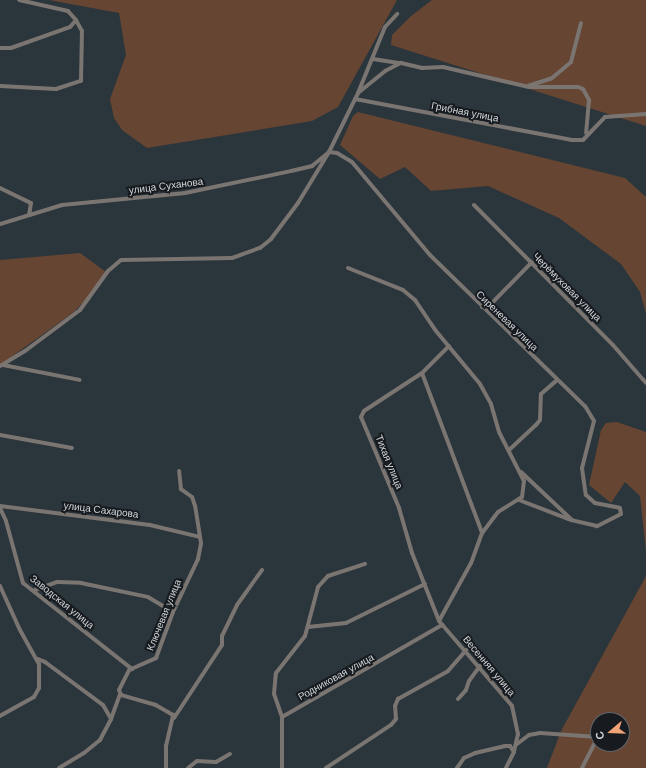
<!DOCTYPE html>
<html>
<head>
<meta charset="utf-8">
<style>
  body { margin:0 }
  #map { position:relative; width:646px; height:768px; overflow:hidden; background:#2a353c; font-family:"DM Sans",sans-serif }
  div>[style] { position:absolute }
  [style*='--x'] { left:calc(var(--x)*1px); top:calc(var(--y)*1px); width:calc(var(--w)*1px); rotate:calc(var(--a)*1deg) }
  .green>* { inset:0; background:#664532 }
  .minor>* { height:4px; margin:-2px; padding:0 2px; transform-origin:2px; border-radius:2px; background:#7b7572 }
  span { translate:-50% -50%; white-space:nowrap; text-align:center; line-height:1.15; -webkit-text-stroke:4px #171b1f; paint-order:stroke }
  .street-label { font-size:10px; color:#d1d7dc }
  .north { position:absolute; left:590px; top:712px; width:40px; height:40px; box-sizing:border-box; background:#171b1f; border:1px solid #61666b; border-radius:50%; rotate:251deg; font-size:11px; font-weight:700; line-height:16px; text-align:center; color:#d1d7dc }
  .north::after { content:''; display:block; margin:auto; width:14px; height:18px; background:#efa377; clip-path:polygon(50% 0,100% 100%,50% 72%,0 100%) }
</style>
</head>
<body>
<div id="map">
  <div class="green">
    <i style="clip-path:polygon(49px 0,397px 0,338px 107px,312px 121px,147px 148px,122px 130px,114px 118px,110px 99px,126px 55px,119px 13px)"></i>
    <i style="clip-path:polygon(432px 0,646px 0,646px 126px,391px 45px,392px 35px,411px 16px)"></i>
    <i style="clip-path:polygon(358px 112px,625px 178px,646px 197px,646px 313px,640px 292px,621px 264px,559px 218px,488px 186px,431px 191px,405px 167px,380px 179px,340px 145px,353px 116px)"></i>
    <i style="clip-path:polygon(80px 253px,106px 272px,92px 293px,74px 312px,0 365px,0 260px)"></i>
    <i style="clip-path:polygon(617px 422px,646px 432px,646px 551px,640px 496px,625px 482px,611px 503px,589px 485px,601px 430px,606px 423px)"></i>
    <i style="clip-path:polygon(evenodd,646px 576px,646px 768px,547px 768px,561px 731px,646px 576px,598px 720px,622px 720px,622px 744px,598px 744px,598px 720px)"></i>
  </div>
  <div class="minor">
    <i style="--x:0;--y:48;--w:11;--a:0"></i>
    <i style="--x:11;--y:48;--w:63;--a:-19.6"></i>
    <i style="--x:70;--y:27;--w:9;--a:-49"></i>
    <i style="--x:76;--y:20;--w:12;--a:-132"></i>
    <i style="--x:68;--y:11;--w:50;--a:-167.3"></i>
    <i style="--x:373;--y:59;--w:26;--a:9"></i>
    <i style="--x:0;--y:86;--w:56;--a:3.1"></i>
    <i style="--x:56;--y:89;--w:26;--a:-18"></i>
    <i style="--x:81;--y:81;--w:50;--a:-88.9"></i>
    <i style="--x:82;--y:31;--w:13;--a:-119"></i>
    <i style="--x:528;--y:86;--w:25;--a:-18"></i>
    <i style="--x:552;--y:78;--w:25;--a:-40"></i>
    <i style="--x:571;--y:62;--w:40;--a:-75.6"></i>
    <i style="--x:358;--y:93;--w:35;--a:-39"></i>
    <i style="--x:385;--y:71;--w:18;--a:-27"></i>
    <i style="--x:401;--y:63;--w:22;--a:13"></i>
    <i style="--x:422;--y:68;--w:21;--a:-3"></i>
    <i style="--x:443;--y:67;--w:88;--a:13.1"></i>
    <i style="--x:529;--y:87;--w:49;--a:0"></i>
    <i style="--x:578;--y:87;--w:5;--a:22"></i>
    <i style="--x:583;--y:89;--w:13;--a:61"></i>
    <i style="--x:589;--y:100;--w:33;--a:95"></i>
    <i style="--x:355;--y:99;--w:221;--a:10.7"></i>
    <i style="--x:572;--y:140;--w:11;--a:0"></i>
    <i style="--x:583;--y:140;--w:32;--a:-46"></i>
    <i style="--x:605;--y:117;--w:41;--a:-4.2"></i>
    <i style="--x:0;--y:188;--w:34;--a:26"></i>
    <i style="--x:31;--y:203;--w:12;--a:99"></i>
    <i style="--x:474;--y:205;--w:197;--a:45.2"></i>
    <i style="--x:613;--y:345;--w:50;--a:49"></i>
    <i style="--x:0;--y:224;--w:65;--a:-17"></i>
    <i style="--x:62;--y:205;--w:124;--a:-5.6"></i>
    <i style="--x:185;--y:193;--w:108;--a:-11.7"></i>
    <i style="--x:291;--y:171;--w:22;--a:-13"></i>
    <i style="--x:312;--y:166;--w:22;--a:-39"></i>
    <i style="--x:329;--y:152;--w:8;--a:7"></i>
    <i style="--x:337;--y:153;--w:17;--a:31"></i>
    <i style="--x:352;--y:162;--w:121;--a:50"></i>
    <i style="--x:430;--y:255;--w:216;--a:44.3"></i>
    <i style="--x:585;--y:406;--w:17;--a:59"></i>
    <i style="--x:594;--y:421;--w:49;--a:104.3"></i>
    <i style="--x:582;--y:468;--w:27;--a:82"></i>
    <i style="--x:586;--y:495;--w:12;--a:42"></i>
    <i style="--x:595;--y:503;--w:25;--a:11"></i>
    <i style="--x:620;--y:508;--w:6;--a:81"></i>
    <i style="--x:621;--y:514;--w:27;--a:153"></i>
    <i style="--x:597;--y:526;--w:26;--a:-167"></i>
    <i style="--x:572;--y:520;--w:70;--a:-136.7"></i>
    <i style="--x:348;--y:268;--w:59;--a:21.8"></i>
    <i style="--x:403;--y:290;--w:16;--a:40"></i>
    <i style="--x:415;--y:300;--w:37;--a:56"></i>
    <i style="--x:436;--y:331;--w:69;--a:50.3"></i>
    <i style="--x:480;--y:384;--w:23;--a:61"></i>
    <i style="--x:491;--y:404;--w:29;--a:74"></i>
    <i style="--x:499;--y:432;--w:55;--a:63"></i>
    <i style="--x:524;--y:481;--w:16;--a:97"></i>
    <i style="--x:522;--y:497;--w:28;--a:148"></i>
    <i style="--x:498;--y:512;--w:26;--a:127"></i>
    <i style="--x:482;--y:533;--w:32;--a:110"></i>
    <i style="--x:471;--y:563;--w:66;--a:118.9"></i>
    <i style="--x:482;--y:307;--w:8;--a:-14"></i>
    <i style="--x:490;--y:305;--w:60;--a:-45.7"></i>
    <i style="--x:449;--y:346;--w:38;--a:135"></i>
    <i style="--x:422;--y:373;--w:69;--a:146.8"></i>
    <i style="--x:364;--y:411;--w:7;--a:117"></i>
    <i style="--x:361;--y:417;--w:99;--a:67.3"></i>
    <i style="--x:399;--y:508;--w:47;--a:73.9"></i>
    <i style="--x:412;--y:553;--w:73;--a:68.3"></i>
    <i style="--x:439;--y:621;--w:112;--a:49.3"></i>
    <i style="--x:512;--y:706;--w:29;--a:78"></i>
    <i style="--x:518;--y:734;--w:18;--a:103"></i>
    <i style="--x:514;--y:752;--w:18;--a:117"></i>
    <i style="--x:3;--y:365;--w:78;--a:11"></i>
    <i style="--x:0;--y:366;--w:29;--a:-31"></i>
    <i style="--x:25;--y:351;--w:69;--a:-36.7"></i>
    <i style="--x:80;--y:310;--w:48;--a:-54.3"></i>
    <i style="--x:108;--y:271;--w:17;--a:-40"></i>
    <i style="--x:121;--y:260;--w:111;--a:-1"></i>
    <i style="--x:232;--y:258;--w:30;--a:-20"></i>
    <i style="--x:260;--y:248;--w:14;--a:-39"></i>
    <i style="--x:271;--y:239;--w:45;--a:-53.1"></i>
    <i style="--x:298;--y:203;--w:60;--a:-58.7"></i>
    <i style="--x:329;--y:152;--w:66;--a:-63.8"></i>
    <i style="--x:358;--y:93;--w:71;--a:-67.8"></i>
    <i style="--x:385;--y:27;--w:18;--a:-47"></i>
    <i style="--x:422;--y:373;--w:171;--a:69.4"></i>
    <i style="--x:0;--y:435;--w:73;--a:10.2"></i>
    <i style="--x:509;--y:450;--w:37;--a:-43"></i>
    <i style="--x:536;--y:425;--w:6;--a:-51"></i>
    <i style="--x:540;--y:420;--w:26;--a:-88"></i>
    <i style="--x:541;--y:394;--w:20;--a:-41"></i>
    <i style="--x:519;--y:500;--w:56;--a:21"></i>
    <i style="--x:0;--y:506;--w:151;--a:7.2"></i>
    <i style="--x:150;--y:525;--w:51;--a:13.5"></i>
    <i style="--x:0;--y:508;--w:14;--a:65"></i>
    <i style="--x:6;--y:521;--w:64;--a:74.7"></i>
    <i style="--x:23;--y:583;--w:139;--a:38.3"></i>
    <i style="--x:0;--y:586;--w:48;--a:65.6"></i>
    <i style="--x:20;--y:630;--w:39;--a:61"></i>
    <i style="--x:39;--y:664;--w:24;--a:90"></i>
    <i style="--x:39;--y:688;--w:10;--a:119"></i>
    <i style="--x:34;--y:697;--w:39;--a:151"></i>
    <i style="--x:35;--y:590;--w:23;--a:-20"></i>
    <i style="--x:57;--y:582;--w:24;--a:2"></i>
    <i style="--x:81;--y:583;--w:68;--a:11.8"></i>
    <i style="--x:148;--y:597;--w:29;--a:31"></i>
    <i style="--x:308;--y:627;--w:38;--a:-6"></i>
    <i style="--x:346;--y:623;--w:88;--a:-26.3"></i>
    <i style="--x:38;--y:659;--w:8;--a:23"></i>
    <i style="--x:45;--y:662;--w:72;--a:36.6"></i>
    <i style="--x:103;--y:705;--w:16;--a:60"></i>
    <i style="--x:458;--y:699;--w:12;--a:-48"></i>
    <i style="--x:466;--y:690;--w:9;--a:-72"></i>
    <i style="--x:469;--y:681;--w:19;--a:-54"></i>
    <i style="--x:282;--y:717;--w:24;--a:-109"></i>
    <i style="--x:274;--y:694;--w:21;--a:-85"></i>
    <i style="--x:276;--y:673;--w:47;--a:-51.9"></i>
    <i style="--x:305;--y:636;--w:51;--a:-75.1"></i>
    <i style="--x:318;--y:587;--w:15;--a:-48"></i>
    <i style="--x:328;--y:576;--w:39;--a:-18"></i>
    <i style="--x:174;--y:718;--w:87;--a:-56.7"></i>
    <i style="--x:222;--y:645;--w:9;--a:-90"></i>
    <i style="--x:222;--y:636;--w:34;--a:-64"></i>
    <i style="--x:237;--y:605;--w:43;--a:-54.5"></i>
    <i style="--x:517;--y:744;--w:15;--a:-37"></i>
    <i style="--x:529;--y:735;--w:11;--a:-10"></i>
    <i style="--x:540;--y:733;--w:58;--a:3.9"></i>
    <i style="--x:59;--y:768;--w:29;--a:-31"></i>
    <i style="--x:84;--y:753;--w:21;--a:-39"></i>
    <i style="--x:100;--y:740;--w:24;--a:-62"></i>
    <i style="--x:111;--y:719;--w:27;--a:-70"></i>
    <i style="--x:166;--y:768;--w:22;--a:-90"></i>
    <i style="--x:166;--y:746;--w:32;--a:-77"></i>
    <i style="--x:173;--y:715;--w:20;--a:-150"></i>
    <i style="--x:156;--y:705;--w:36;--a:-164"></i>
    <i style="--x:121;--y:695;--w:5;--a:-112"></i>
    <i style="--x:119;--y:690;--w:22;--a:-63"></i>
    <i style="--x:129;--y:670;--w:30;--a:-24"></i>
    <i style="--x:156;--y:658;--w:49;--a:-69.7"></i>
    <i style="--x:173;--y:612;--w:59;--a:-64.7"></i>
    <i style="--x:198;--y:559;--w:16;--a:-79"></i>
    <i style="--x:201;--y:543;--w:37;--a:-99"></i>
    <i style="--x:195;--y:506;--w:9;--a:-108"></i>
    <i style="--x:192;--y:497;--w:14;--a:-144"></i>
    <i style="--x:181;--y:489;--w:18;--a:-96"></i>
    <i style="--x:188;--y:768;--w:11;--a:-38"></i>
    <i style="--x:197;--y:761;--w:19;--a:3"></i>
    <i style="--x:216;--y:762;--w:16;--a:-30"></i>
    <i style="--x:282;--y:768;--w:51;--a:-90"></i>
    <i style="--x:282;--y:717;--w:185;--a:-29.9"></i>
    <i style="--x:326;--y:768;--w:78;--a:-33.5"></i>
    <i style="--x:391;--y:725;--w:8;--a:-50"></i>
    <i style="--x:396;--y:719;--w:13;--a:-94"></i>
    <i style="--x:395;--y:706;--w:8;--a:-67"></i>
    <i style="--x:398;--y:699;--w:57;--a:-29.2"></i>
    <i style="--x:448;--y:671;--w:28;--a:-49"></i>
    <i style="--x:457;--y:768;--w:12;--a:-55"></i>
    <i style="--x:464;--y:758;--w:12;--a:-24"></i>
    <i style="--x:475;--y:753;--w:31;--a:-13"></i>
    <i style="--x:505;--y:746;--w:5;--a:0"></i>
    <i style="--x:510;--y:746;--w:7;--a:56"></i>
    <i style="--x:582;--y:768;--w:35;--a:-63"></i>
  </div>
  <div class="street-label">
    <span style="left:465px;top:112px;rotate:11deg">Грибная улица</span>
    <span style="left:166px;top:186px;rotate:-7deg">улица Суханова</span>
    <span style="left:567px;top:287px;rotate:45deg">Черёмуховая улица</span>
    <span style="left:507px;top:321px;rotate:44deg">Сиреневая улица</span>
    <span style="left:389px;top:462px;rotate:68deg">Тихая улица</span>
    <span style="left:101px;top:510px;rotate:7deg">улица Сахарова</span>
    <span style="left:62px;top:602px;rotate:39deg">Заводская улица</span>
    <span style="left:164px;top:615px;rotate:-68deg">Ключевая улица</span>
    <span style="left:489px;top:666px;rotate:50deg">Весенняя улица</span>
    <span style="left:336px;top:677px;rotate:-29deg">Родниковая улица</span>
  </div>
  <div class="north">С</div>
</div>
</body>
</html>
